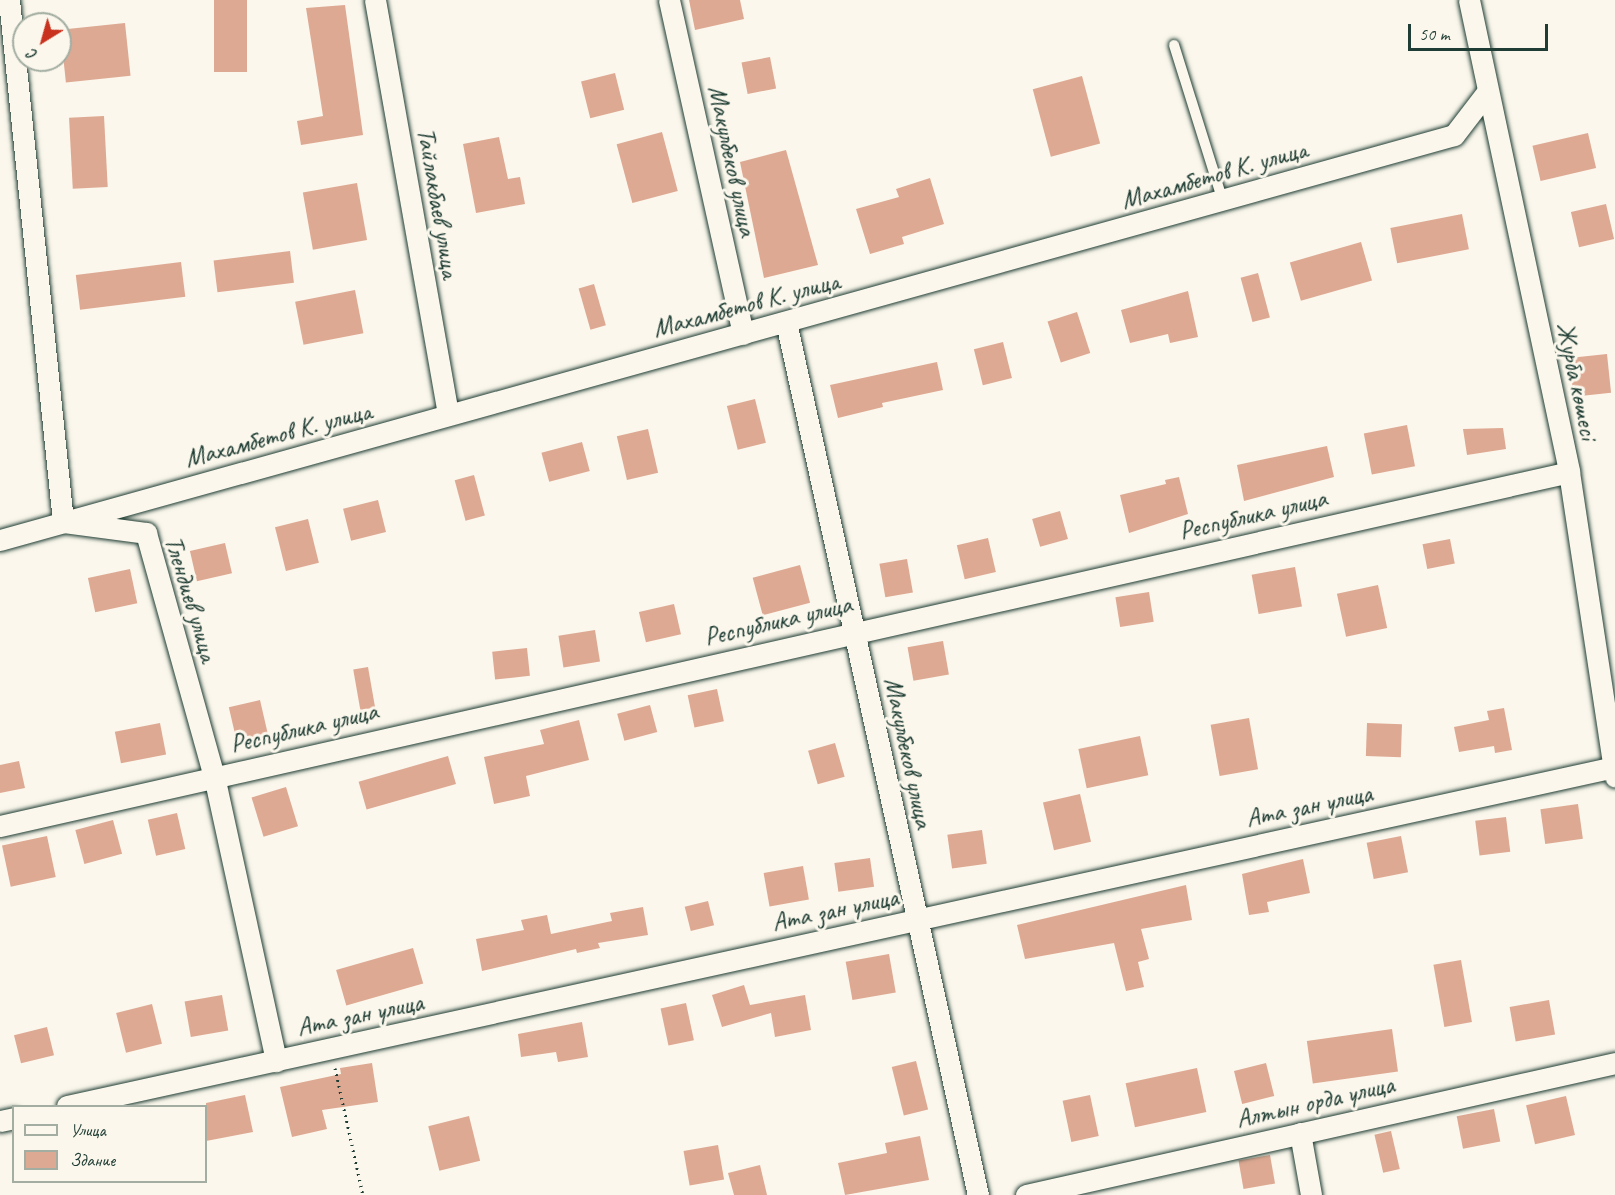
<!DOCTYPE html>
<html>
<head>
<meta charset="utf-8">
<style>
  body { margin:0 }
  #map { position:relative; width:1615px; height:1195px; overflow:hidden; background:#fbf7ec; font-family:Caveat,sans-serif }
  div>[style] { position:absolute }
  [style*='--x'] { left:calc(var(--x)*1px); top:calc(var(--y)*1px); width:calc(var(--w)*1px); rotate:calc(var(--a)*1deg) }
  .building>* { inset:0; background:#dea993; transform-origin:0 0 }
  .path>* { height:3px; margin-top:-1.5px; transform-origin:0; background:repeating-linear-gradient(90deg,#1f3d34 0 1.5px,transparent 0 6px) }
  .roads { filter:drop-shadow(0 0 2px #1f3d34) drop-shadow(0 0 2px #1f3d34) }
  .service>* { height:10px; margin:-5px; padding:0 5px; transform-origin:5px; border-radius:5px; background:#fbf7ec }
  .minor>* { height:21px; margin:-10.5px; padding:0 10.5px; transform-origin:10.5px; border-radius:10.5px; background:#fbf7ec }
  span { translate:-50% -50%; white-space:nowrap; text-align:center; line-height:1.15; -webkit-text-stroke:6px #fbf7ec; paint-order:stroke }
  .street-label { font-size:26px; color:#1f3d34 }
  .legend { position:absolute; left:12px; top:1105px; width:195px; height:78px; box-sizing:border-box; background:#fbf7ec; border:2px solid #a3ada2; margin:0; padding:8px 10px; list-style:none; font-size:18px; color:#1f3d34 }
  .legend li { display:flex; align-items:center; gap:12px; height:30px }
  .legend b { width:30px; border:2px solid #a3ada2 }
  .north { position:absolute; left:12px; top:12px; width:60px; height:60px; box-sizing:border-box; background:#fbf7ec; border:2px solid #a3ada2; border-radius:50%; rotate:217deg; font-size:16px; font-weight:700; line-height:24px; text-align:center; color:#1f3d34 }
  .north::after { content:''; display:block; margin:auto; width:21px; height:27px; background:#c8321e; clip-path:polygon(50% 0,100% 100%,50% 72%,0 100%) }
  .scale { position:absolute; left:1408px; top:24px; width:140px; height:27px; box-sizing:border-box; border:3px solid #1f3d34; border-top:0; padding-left:8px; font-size:18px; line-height:21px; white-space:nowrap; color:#1f3d34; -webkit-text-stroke:4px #fbf7ec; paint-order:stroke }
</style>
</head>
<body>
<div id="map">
  <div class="building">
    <i style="left:214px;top:0;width:33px;height:72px"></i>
    <i style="clip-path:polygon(689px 0,740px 0,744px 19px,695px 30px)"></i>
    <i style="clip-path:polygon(345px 5px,363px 135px,301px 145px,297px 121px,323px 116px,306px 8px)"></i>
    <i style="left:125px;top:23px;width:53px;height:65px;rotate:84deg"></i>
    <i style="left:770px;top:57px;width:32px;height:29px;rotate:79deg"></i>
    <i style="left:615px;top:73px;width:38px;height:35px;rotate:76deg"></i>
    <i style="left:1082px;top:76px;width:70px;height:51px;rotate:75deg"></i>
    <i style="left:104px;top:116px;width:71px;height:35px;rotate:87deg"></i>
    <i style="left:662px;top:132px;width:61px;height:47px;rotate:75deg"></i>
    <i style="left:1588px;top:133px;width:36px;height:57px;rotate:77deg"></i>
    <i style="clip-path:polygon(499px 137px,508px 179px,520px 177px,525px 204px,476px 213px,463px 144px)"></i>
    <i style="clip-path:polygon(786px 150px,818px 265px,764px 278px,740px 162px)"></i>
    <i style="clip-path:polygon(930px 178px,944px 224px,902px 237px,904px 244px,870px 254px,856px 209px,899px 197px,896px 189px)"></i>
    <i style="left:357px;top:183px;width:58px;height:55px;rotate:80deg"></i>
    <i style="left:1606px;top:204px;width:36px;height:36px;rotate:77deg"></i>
    <i style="left:1462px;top:214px;width:36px;height:73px;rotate:79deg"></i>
    <i style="left:1361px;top:242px;width:40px;height:74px;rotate:74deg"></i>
    <i style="left:290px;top:251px;width:32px;height:77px;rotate:83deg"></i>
    <i style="left:181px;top:262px;width:35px;height:106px;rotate:83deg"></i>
    <i style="left:1258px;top:273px;width:46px;height:18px;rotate:75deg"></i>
    <i style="left:594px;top:284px;width:43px;height:16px;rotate:74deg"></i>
    <i style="left:355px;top:290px;width:44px;height:61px;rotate:79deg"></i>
    <i style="clip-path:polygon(1188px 291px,1198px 337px,1170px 343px,1168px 334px,1130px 343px,1121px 310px)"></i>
    <i style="left:1077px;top:312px;width:43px;height:31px;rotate:72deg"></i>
    <i style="left:1003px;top:342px;width:37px;height:30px;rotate:76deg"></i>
    <i style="left:1607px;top:354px;width:39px;height:38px;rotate:84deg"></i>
    <i style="clip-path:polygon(937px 362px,943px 390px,882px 403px,883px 407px,838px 418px,830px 385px)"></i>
    <i style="left:755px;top:399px;width:45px;height:29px;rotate:76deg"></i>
    <i style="left:1407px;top:425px;width:42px;height:44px;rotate:79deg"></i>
    <i style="clip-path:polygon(1503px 428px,1506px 449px,1467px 455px,1463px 429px)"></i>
    <i style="left:648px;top:429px;width:45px;height:32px;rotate:77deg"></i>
    <i style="left:582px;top:442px;width:30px;height:42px;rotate:75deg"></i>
    <i style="clip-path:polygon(1327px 446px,1334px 477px,1244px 501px,1237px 465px)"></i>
    <i style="left:474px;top:475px;width:42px;height:20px;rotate:75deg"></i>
    <i style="clip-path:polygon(1179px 477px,1188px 514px,1129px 533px,1120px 495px,1166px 484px,1165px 480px)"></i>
    <i style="left:378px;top:500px;width:33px;height:36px;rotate:76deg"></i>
    <i style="left:1060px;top:511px;width:29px;height:29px;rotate:74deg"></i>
    <i style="left:308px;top:519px;width:45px;height:34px;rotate:76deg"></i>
    <i style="left:988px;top:538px;width:35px;height:32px;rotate:77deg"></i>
    <i style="left:1450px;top:539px;width:25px;height:28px;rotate:79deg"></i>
    <i style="left:225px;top:543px;width:31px;height:36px;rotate:77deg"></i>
    <i style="left:907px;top:559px;width:34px;height:28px;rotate:80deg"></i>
    <i style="left:800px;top:565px;width:39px;height:49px;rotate:75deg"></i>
    <i style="left:1295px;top:567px;width:40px;height:44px;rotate:80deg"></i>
    <i style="left:130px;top:569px;width:35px;height:43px;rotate:78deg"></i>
    <i style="left:1378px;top:585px;width:44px;height:42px;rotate:78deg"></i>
    <i style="left:1149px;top:592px;width:30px;height:34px;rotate:81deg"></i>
    <i style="left:674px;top:604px;width:31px;height:36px;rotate:77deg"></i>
    <i style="left:595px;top:630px;width:32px;height:37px;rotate:81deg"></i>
    <i style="left:943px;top:641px;width:34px;height:36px;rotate:80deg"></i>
    <i style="left:527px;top:648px;width:28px;height:35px;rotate:84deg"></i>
    <i style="left:368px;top:667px;width:41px;height:15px;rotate:80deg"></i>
    <i style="left:717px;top:689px;width:33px;height:30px;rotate:78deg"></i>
    <i style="left:260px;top:700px;width:35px;height:32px;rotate:77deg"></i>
    <i style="left:650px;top:705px;width:28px;height:34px;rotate:75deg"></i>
    <i style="clip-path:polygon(1504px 708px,1512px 750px,1495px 753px,1494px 746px,1459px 752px,1454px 727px,1489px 720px,1487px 711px)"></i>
    <i style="left:1249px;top:718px;width:52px;height:39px;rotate:80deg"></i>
    <i style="clip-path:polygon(579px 720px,589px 760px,526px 776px,530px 796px,494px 804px,484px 757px,544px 744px,540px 730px)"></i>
    <i style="left:160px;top:723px;width:32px;height:46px;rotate:79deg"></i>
    <i style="left:1367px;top:723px;width:35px;height:33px;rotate:2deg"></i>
    <i style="left:1140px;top:736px;width:40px;height:63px;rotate:78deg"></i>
    <i style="left:835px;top:743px;width:35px;height:28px;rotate:74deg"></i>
    <i style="left:448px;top:756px;width:29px;height:93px;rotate:74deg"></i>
    <i style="clip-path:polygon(19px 761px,25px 788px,0 793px,0 765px)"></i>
    <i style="left:286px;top:787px;width:41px;height:36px;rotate:73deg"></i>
    <i style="left:1080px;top:794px;width:49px;height:38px;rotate:77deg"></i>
    <i style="left:1578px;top:804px;width:35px;height:38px;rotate:82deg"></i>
    <i style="left:177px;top:813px;width:37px;height:30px;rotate:77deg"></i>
    <i style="left:1506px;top:817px;width:35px;height:31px;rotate:83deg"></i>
    <i style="left:113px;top:820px;width:35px;height:39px;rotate:75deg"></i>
    <i style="left:982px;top:830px;width:34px;height:35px;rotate:82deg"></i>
    <i style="left:47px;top:836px;width:42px;height:46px;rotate:78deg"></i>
    <i style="left:1401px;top:836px;width:37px;height:35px;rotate:79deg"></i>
    <i style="left:870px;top:858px;width:29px;height:36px;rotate:82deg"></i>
    <i style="clip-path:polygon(1303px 859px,1310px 893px,1267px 902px,1269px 912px,1249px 915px,1242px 874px)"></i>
    <i style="left:803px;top:866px;width:34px;height:40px;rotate:80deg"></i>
    <i style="clip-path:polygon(1186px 885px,1192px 920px,1141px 929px,1149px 959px,1138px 962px,1144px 987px,1126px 991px,1114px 943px,1025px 959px,1017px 925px)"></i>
    <i style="left:708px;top:901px;width:25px;height:24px;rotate:76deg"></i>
    <i style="clip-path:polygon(643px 907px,648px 935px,598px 943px,600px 948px,577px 953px,576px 949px,482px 971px,476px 939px,524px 930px,521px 920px,547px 915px,551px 934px,612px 921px,610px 913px)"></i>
    <i style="left:413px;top:948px;width:37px;height:80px;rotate:74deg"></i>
    <i style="left:889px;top:954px;width:39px;height:44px;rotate:80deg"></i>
    <i style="left:1461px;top:960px;width:63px;height:28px;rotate:80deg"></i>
    <i style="clip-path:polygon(744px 985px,750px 1005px,805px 995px,811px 1030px,775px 1037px,771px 1013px,722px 1027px,712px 995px)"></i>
    <i style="left:222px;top:995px;width:36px;height:38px;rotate:80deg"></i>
    <i style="left:1549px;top:1000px;width:35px;height:40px;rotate:80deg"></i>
    <i style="left:686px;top:1003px;width:38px;height:26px;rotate:78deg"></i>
    <i style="left:152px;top:1004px;width:41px;height:37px;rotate:76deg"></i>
    <i style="clip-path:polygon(582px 1022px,588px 1057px,558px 1062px,556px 1052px,521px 1057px,518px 1034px)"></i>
    <i style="left:47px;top:1027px;width:29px;height:34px;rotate:76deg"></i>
    <i style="left:1392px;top:1029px;width:43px;height:86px;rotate:82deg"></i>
    <i style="left:916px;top:1061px;width:50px;height:25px;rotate:76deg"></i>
    <i style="clip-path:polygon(372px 1063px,378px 1102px,322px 1110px,327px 1129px,292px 1137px,280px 1087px,341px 1074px,340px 1068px)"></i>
    <i style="left:1266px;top:1063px;width:34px;height:33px;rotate:76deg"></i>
    <i style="left:1197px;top:1068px;width:45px;height:73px;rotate:78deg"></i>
    <i style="clip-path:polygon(245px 1095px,253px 1132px,206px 1141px,206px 1103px)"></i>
    <i style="left:1090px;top:1095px;width:42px;height:28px;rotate:78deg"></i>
    <i style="left:1566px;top:1096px;width:40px;height:41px;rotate:77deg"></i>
    <i style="left:1494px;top:1109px;width:33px;height:38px;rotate:79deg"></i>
    <i style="left:469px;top:1116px;width:46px;height:42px;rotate:76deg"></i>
    <i style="left:1391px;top:1131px;width:39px;height:17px;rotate:77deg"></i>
    <i style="clip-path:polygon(920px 1136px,929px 1180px,845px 1195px,838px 1163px,887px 1153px,885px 1143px)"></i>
    <i style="left:718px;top:1145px;width:35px;height:35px;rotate:80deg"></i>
    <i style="left:1270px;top:1155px;width:29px;height:32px;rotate:80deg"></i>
    <i style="clip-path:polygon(760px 1165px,767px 1195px,734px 1195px,728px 1173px)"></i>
  </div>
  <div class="path">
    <i style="--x:335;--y:1068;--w:130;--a:77.6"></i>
  </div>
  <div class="roads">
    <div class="service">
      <i style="--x:1174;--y:45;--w:164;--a:72.6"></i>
    </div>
    <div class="minor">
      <i style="--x:9;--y:0;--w:525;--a:84.09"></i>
      <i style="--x:63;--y:522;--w:84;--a:7.5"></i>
      <i style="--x:146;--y:533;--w:252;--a:74.4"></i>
      <i style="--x:214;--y:776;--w:292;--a:77.7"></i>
      <i style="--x:375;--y:0;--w:421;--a:80"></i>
      <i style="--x:669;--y:0;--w:342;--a:77.5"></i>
      <i style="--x:1469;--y:0;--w:482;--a:78"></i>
      <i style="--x:1569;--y:472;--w:308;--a:81.4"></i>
      <i style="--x:786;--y:322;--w:894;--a:77.6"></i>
      <i style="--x:0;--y:540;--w:1509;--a:-15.56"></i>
      <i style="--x:1454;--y:135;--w:54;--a:-52.5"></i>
      <i style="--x:0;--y:826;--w:1608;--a:-12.71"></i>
      <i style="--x:67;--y:1106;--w:1584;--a:-12.36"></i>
      <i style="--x:0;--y:1121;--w:14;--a:-12"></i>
      <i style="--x:1300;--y:1133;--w:63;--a:79.9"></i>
      <i style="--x:1026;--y:1195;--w:604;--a:-12.63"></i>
    </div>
  </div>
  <div class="street-label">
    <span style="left:732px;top:161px;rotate:78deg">Макулбеков улица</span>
    <span style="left:1214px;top:175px;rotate:-16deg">Махамбетов К. улица</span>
    <span style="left:438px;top:203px;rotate:80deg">Тайлакбаев улица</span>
    <span style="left:746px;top:305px;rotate:-15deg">Махамбетов К. улица</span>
    <span style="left:1577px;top:381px;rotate:78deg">Журба көшесі</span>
    <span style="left:278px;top:435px;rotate:-15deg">Махамбетов К. улица</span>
    <span style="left:1253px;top:515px;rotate:-13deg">Республика улица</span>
    <span style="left:191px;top:599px;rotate:73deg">Тлендиев улица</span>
    <span style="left:778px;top:621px;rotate:-13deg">Республика улица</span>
    <span style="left:304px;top:728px;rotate:-13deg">Республика улица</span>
    <span style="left:908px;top:753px;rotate:78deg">Макулбеков улица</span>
    <span style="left:1309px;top:806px;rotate:-12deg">Ата зан улица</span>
    <span style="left:835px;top:910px;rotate:-12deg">Ата зан улица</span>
    <span style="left:360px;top:1015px;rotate:-12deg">Ата зан улица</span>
    <span style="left:1315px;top:1102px;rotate:-13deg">Алтын орда улица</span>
  </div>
  <ul class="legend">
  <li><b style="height:8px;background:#fbf7ec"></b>Улица</li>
  <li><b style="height:16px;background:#dea993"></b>Здание</li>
  </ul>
  <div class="north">С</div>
  <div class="scale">50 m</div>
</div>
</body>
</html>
